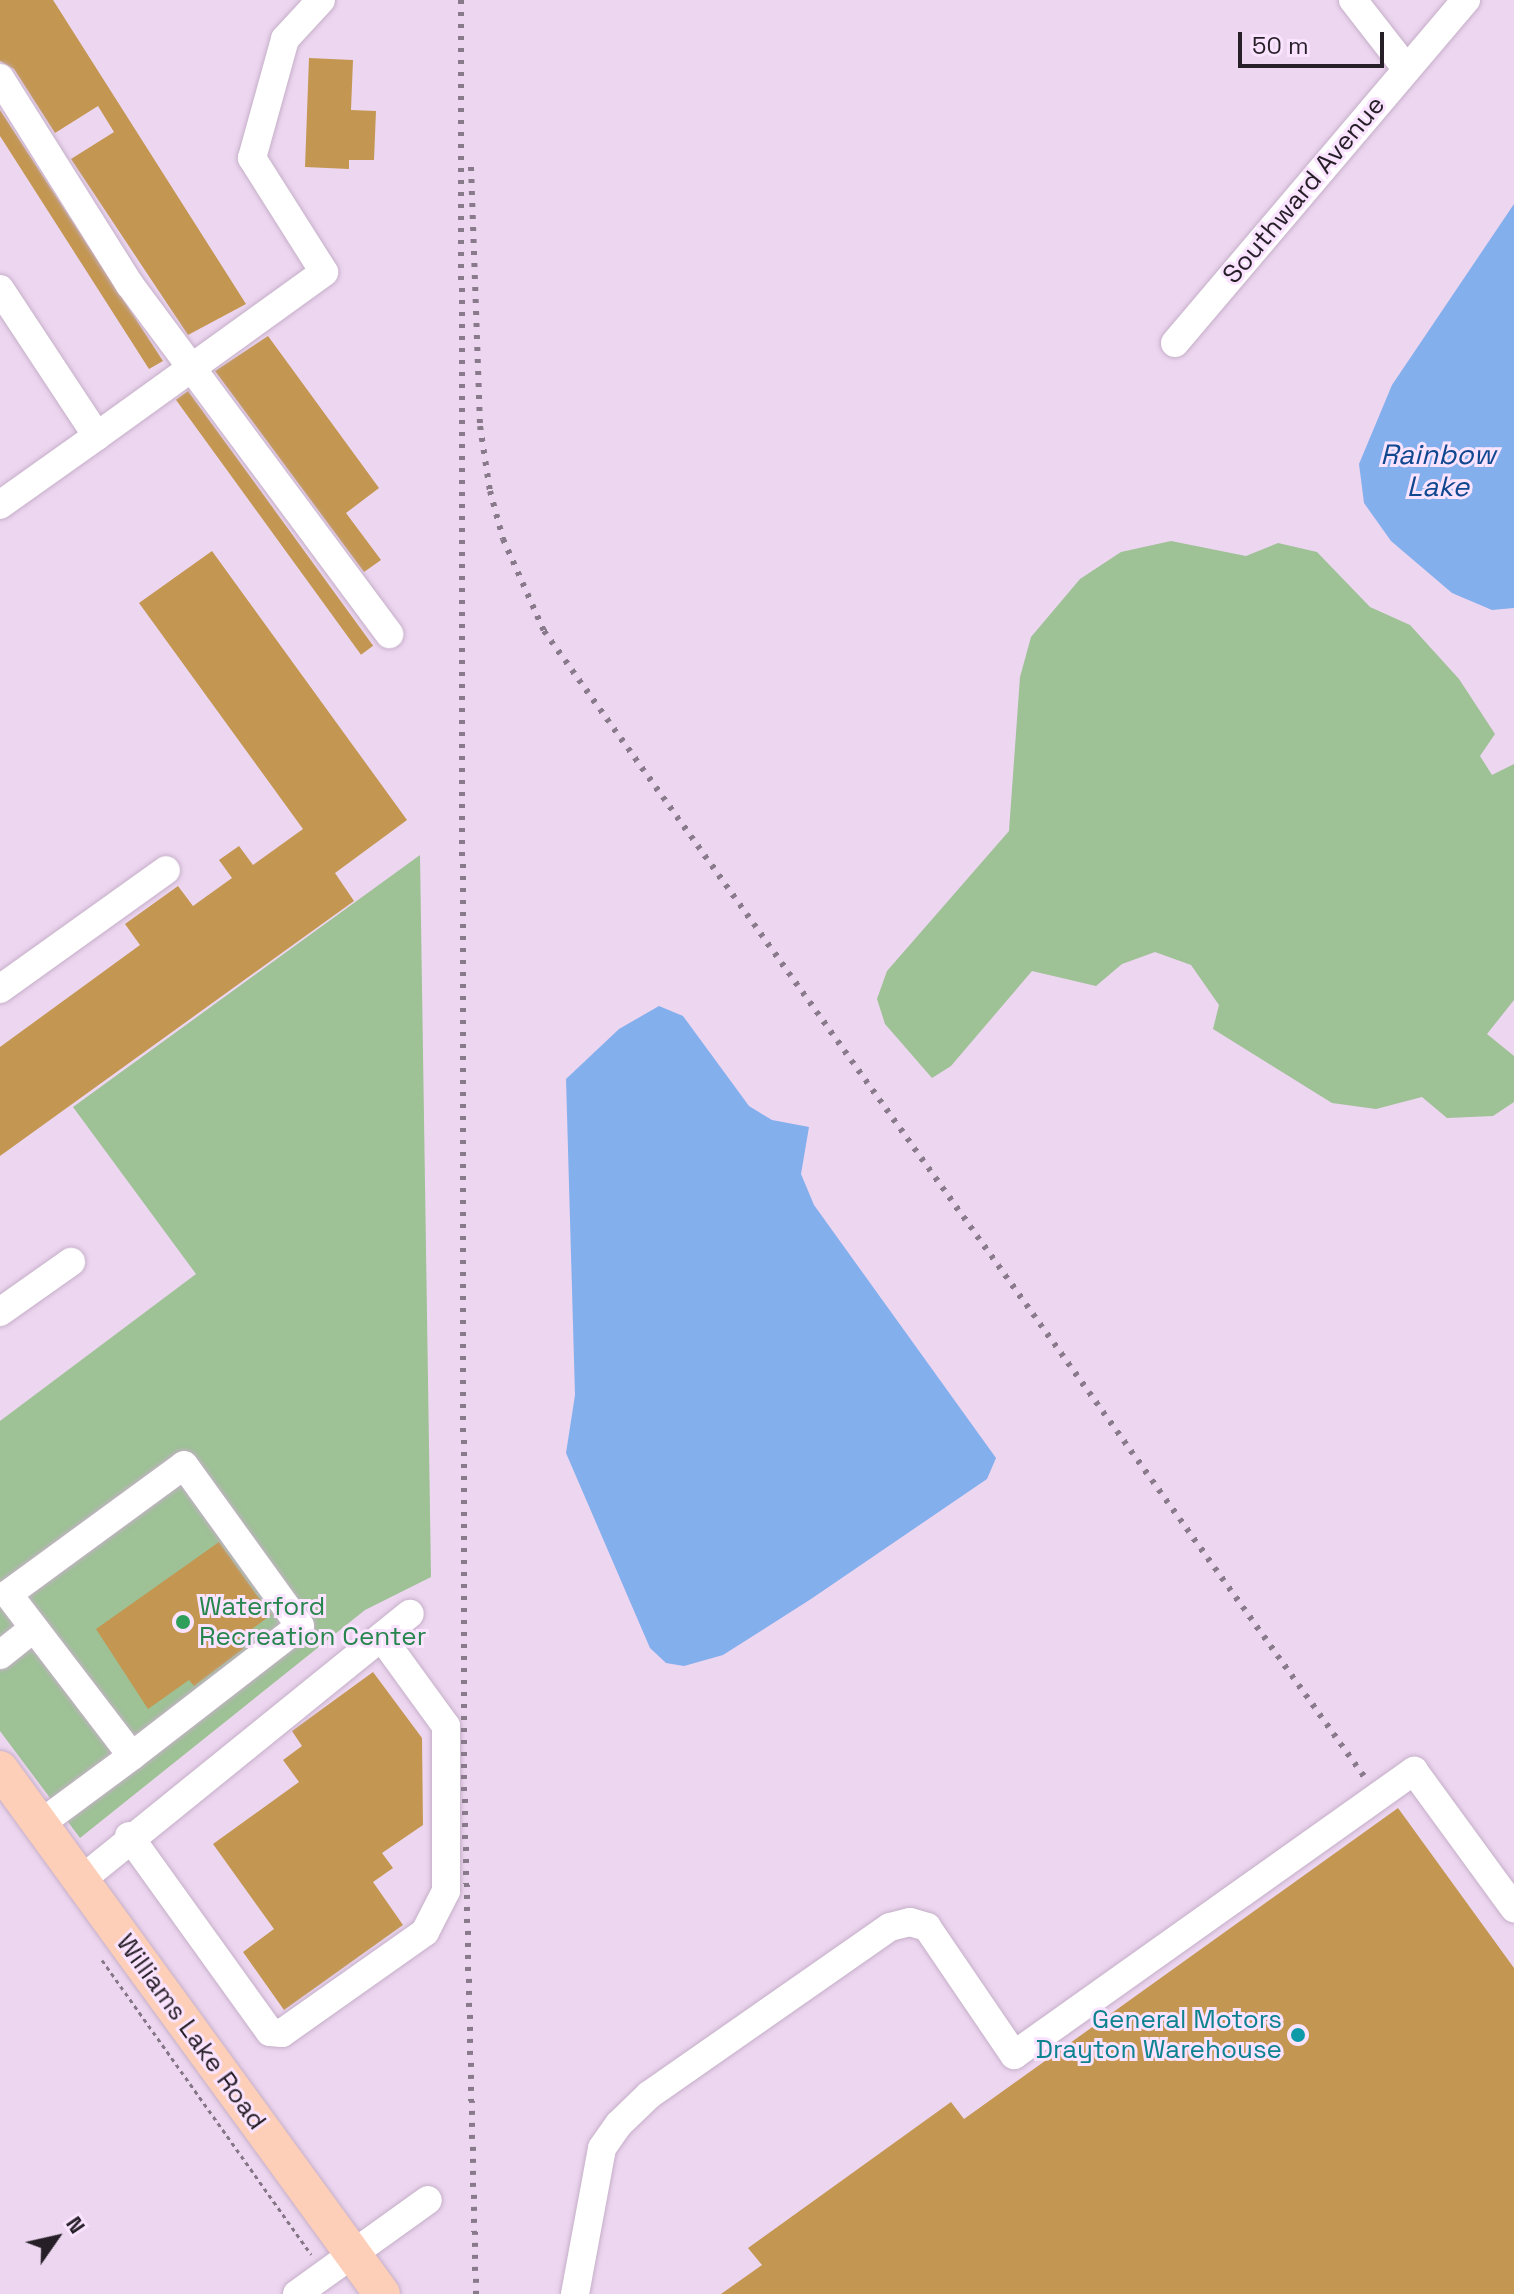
<!DOCTYPE html>
<html>
<head>
<meta charset="utf-8">
<style>
  body { margin:0 }
  #map { position:relative; width:1514px; height:2294px; overflow:hidden; background:#edd6f0; font-family:"Space Grotesk",sans-serif }
  div>[style] { position:absolute }
  [style*='--x'] { left:calc(var(--x)*1px); top:calc(var(--y)*1px); width:calc(var(--w)*1px); rotate:calc(var(--a)*1deg) }
  .green>* { inset:0; background:#9ec196 }
  .water>* { inset:0; background:#83afed }
  .building>* { inset:0; background:#c39752; transform-origin:0 0 }
  .path>* { height:3px; margin-top:-1.5px; transform-origin:0; background:repeating-linear-gradient(90deg,#857687 0 4px,transparent 0 8px) }
  .roads { filter:drop-shadow(0 0 2px #c5afc8) drop-shadow(0 0 2px #c5afc8) }
  .minor>* { height:28px; margin:-14px; padding:0 14px; transform-origin:14px; border-radius:14px; background:#fff }
  .major>* { height:36px; margin:-18px; padding:0 18px; transform-origin:18px; border-radius:18px; background:#fecfb8 }
  .rail>* { height:6px; margin-top:-3px; transform-origin:0; background:repeating-linear-gradient(90deg,#897a8b 0 4px,transparent 0 12px) }
  .dots>* { width:22px; height:22px; translate:-50% -50%; box-sizing:border-box; border:4px solid #fae3fe; border-radius:50% }
  span { translate:-50% -50%; white-space:nowrap; text-align:center; line-height:1.15; -webkit-text-stroke:6px #fae3fe; paint-order:stroke }
  .street-label { font-size:26px; color:#271f28 }
  .leisure-label { font-size:26px; color:#27864d }
  .left { translate:0 -50%; text-align:left }
  .culture-label { font-size:26px; color:#0d838f }
  .right { translate:-100% -50%; text-align:right }
  .water-label { font-size:28px; color:#104890; font-style:italic }
  .north { position:absolute; left:16px; top:2198px; width:80px; height:80px; -webkit-text-stroke:6px #fae3fe; paint-order:stroke; rotate:56deg; font-size:22px; font-weight:700; line-height:32px; text-align:center; color:#271f28 }
  .north::after { content:''; display:block; margin:auto; width:28px; height:36px; background:#271f28; clip-path:polygon(50% 0,100% 100%,50% 72%,0 100%) }
  .scale { position:absolute; left:1238px; top:32px; width:146px; height:36px; box-sizing:border-box; border:4px solid #271f28; border-top:0; padding-left:10px; font-size:24px; line-height:28px; white-space:nowrap; color:#271f28; -webkit-text-stroke:6px #fae3fe; paint-order:stroke }
</style>
</head>
<body>
<div id="map">
  <div class="green">
    <i style="clip-path:polygon(1171px 541px,1246px 556px,1278px 543px,1317px 552px,1370px 607px,1410px 625px,1459px 679px,1495px 734px,1480px 756px,1492px 775px,1514px 764px,1514px 1000px,1487px 1034px,1514px 1056px,1514px 1102px,1493px 1116px,1447px 1118px,1422px 1097px,1376px 1109px,1332px 1103px,1213px 1029px,1219px 1005px,1191px 965px,1155px 952px,1122px 964px,1096px 986px,1032px 971px,951px 1066px,932px 1078px,885px 1024px,877px 999px,887px 971px,1009px 831px,1020px 677px,1031px 637px,1080px 579px,1121px 552px)"></i>
    <i style="clip-path:polygon(420px 855px,431px 1577px,365px 1610px,80px 1838px,0 1731px,0 1421px,196px 1274px,73px 1107px)"></i>
  </div>
  <div class="water">
    <i style="clip-path:polygon(1514px 204px,1514px 608px,1492px 610px,1452px 593px,1391px 541px,1364px 503px,1359px 464px,1392px 385px)"></i>
    <i style="clip-path:polygon(659px 1006px,683px 1016px,749px 1106px,772px 1120px,809px 1127px,801px 1174px,814px 1205px,996px 1458px,987px 1479px,811px 1599px,723px 1655px,684px 1666px,666px 1663px,650px 1648px,566px 1453px,575px 1395px,566px 1079px,619px 1029px)"></i>
  </div>
  <div class="building">
    <i style="clip-path:polygon(0 0,53px 0,246px 304px,188px 335px,71px 159px,114px 132px,98px 106px,55px 133px,14px 69px,0 61px)"></i>
    <i style="clip-path:polygon(309px 58px,353px 60px,351px 110px,376px 111px,374px 160px,349px 160px,349px 169px,305px 167px)"></i>
    <i style="clip-path:polygon(0 110px,163px 361px,149px 369px,0 136px)"></i>
    <i style="clip-path:polygon(268px 336px,379px 488px,346px 513px,381px 560px,364px 572px,215px 371px)"></i>
    <i style="left:188px;top:391px;width:315px;height:15px;rotate:54deg"></i>
    <i style="clip-path:polygon(212px 551px,407px 820px,335px 873px,354px 901px,0 1156px,0 1047px,140px 945px,125px 924px,178px 886px,193px 906px,232px 878px,219px 860px,239px 846px,253px 865px,303px 829px,139px 603px)"></i>
    <i style="clip-path:polygon(219px 1542px,271px 1615px,237px 1640px,243px 1649px,194px 1686px,189px 1680px,148px 1709px,96px 1629px)"></i>
    <i style="clip-path:polygon(373px 1672px,422px 1738px,423px 1825px,382px 1853px,393px 1868px,373px 1882px,403px 1925px,284px 2010px,243px 1952px,274px 1929px,213px 1844px,299px 1782px,283px 1760px,302px 1746px,292px 1731px)"></i>
    <i style="clip-path:polygon(1398px 1808px,1514px 1968px,1514px 2294px,721px 2294px,762px 2265px,748px 2248px,951px 2102px,964px 2119px)"></i>
  </div>
  <div class="path">
    <i style="--x:102;--y:1960;--w:361;--a:54.6"></i>
  </div>
  <div class="roads">
    <div class="minor">
      <i style="--x:1353;--y:0;--w:86;--a:52.1"></i>
      <i style="--x:0;--y:78;--w:244;--a:57.9"></i>
      <i style="--x:130;--y:285;--w:435;--a:53.4"></i>
      <i style="--x:0;--y:289;--w:176;--a:56.6"></i>
      <i style="--x:97;--y:436;--w:119;--a:144.6"></i>
      <i style="--x:1175;--y:343;--w:450;--a:-49.7"></i>
      <i style="--x:97;--y:436;--w:280;--a:-35.8"></i>
      <i style="--x:324;--y:272;--w:135;--a:-122.3"></i>
      <i style="--x:252;--y:158;--w:123;--a:-74.5"></i>
      <i style="--x:285;--y:39;--w:53;--a:-47.3"></i>
      <i style="--x:0;--y:989;--w:204;--a:-35.6"></i>
      <i style="--x:0;--y:1312;--w:87;--a:-35.2"></i>
      <i style="--x:0;--y:1655;--w:43;--a:-38.5"></i>
      <i style="--x:40;--y:1824;--w:114;--a:-36.5"></i>
      <i style="--x:132;--y:1756;--w:204;--a:-127.4"></i>
      <i style="--x:8;--y:1594;--w:218;--a:-36.2"></i>
      <i style="--x:184;--y:1465;--w:198;--a:54.2"></i>
      <i style="--x:300;--y:1626;--w:212;--a:142.3"></i>
      <i style="--x:129;--y:1836;--w:241;--a:54.3"></i>
      <i style="--x:270;--y:2032;--w:12;--a:5"></i>
      <i style="--x:282;--y:2033;--w:175;--a:-35.2"></i>
      <i style="--x:425;--y:1932;--w:46;--a:-62.9"></i>
      <i style="--x:446;--y:1891;--w:165;--a:-90"></i>
      <i style="--x:446;--y:1726;--w:109;--a:-126"></i>
      <i style="--x:81;--y:1880;--w:423;--a:-39"></i>
      <i style="--x:297;--y:2294;--w:161;--a:-35.7"></i>
      <i style="--x:575;--y:2294;--w:148;--a:-79.5"></i>
      <i style="--x:602;--y:2148;--w:29;--a:-55"></i>
      <i style="--x:619;--y:2124;--w:42;--a:-44"></i>
      <i style="--x:649;--y:2095;--w:294;--a:-34.9"></i>
      <i style="--x:890;--y:1927;--w:21;--a:-14"></i>
      <i style="--x:910;--y:1922;--w:18;--a:16"></i>
      <i style="--x:927;--y:1927;--w:155;--a:55.8"></i>
      <i style="--x:1014;--y:2055;--w:491;--a:-35.4"></i>
      <i style="--x:1414;--y:1771;--w:170;--a:53.9"></i>
    </div>
    <div class="major">
      <i style="--x:0;--y:1769;--w:649;--a:53.96"></i>
    </div>
  </div>
  <div class="rail">
    <i style="--x:461;--y:0;--w:1775;--a:89.9"></i>
    <i style="--x:464;--y:1775;--w:519;--a:88.68"></i>
    <i style="--x:471;--y:167;--w:259;--a:88"></i>
    <i style="--x:480;--y:426;--w:66;--a:81.3"></i>
    <i style="--x:490;--y:491;--w:50;--a:74.8"></i>
    <i style="--x:503;--y:539;--w:101;--a:66"></i>
    <i style="--x:544;--y:631;--w:1416;--a:54.4"></i>
  </div>
  <div class="dots">
    <i style="left:183px;top:1622px;background:#2e9e5b"></i>
    <i style="left:1298px;top:2035px;background:#0f9aa8"></i>
  </div>
  <div class="street-label">
    <span style="left:1304px;top:190px;rotate:-50deg">Southward Avenue</span>
    <span style="left:191px;top:2032px;rotate:54deg">Williams Lake Road</span>
  </div>
  <div class="leisure-label">
    <span class="left" style="left:199px;top:1622px">Waterford<br>Recreation Center</span>
  </div>
  <div class="culture-label">
    <span class="right" style="left:1282px;top:2035px">General Motors<br>Drayton Warehouse</span>
  </div>
  <div class="water-label">
    <span style="left:1438px;top:470px">Rainbow<br>Lake</span>
  </div>
  <div class="north">N</div>
  <div class="scale">50 m</div>
</div>
</body>
</html>
